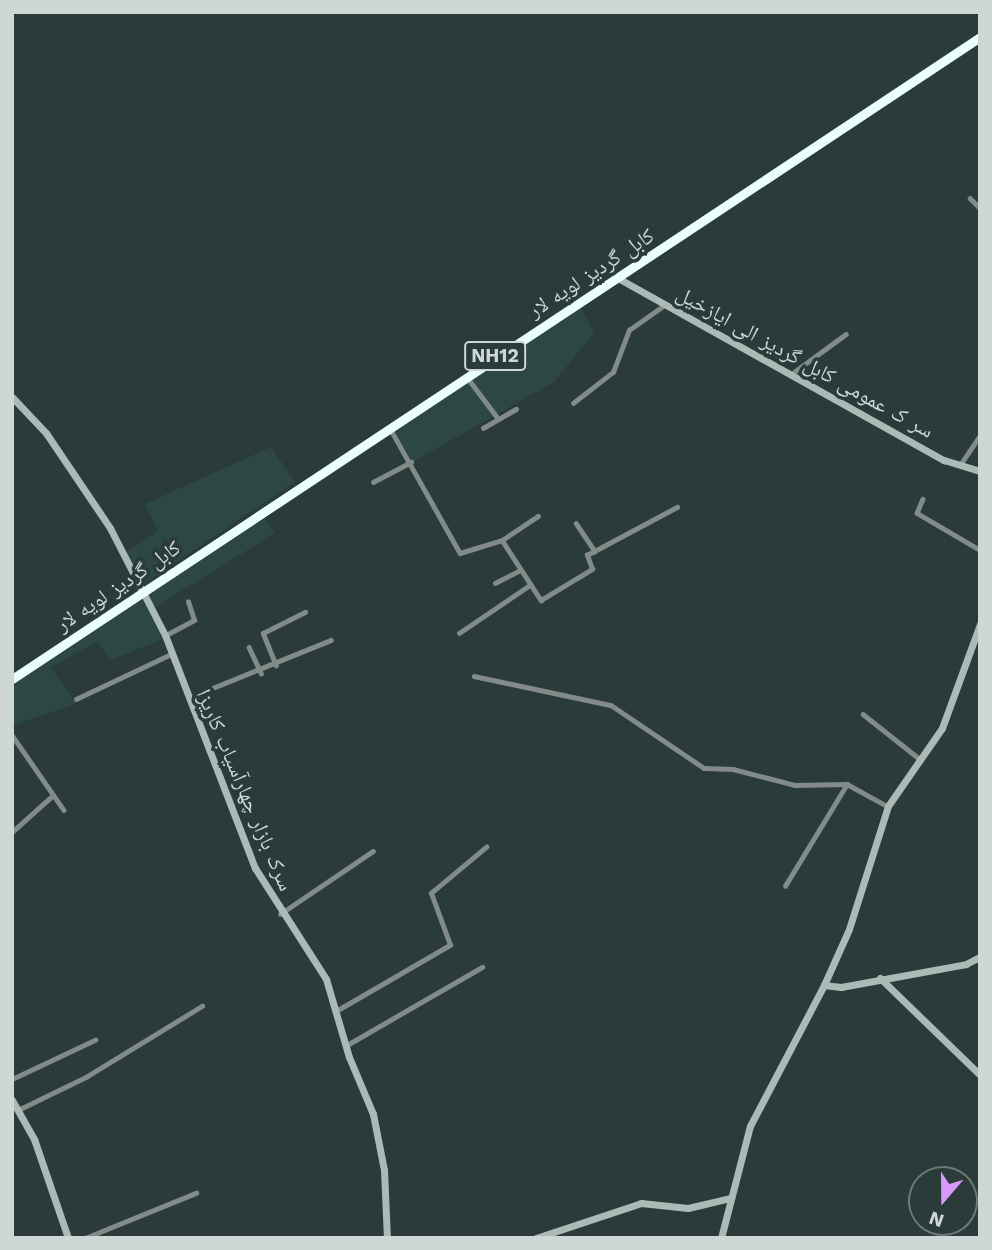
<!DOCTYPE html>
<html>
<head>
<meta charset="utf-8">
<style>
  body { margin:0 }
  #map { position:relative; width:992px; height:1250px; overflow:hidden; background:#2a3b39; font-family:"Work Sans","Noto Naskh Arabic",sans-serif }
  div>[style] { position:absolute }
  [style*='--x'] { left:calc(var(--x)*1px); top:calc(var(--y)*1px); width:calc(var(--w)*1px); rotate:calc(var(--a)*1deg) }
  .built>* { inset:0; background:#2d4743 }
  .street>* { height:4.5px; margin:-2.25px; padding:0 2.25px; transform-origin:2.25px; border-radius:2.25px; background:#828b89 }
  .secondary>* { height:7px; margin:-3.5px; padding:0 3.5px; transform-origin:3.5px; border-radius:3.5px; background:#acbab7 }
  .highway>* { height:9px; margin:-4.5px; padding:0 4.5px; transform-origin:4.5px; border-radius:4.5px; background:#eafffc }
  span { translate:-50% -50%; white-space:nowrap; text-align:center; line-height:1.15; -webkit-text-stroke:7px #2a3b39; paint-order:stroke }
  .shield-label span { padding:2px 5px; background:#2a3b39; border:2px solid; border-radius:5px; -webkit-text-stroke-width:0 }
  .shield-label { font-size:19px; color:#cdd7d6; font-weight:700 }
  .street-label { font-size:21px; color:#cdd7d6 }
  .frame { position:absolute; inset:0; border:14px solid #cdd7d6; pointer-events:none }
  .north { position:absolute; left:908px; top:1166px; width:70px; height:70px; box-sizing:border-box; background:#2a3b39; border:2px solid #6b7978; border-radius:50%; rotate:200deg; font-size:19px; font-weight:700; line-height:28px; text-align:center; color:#cdd7d6 }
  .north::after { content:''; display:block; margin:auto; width:24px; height:32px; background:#d89af8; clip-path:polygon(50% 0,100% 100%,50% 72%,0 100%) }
</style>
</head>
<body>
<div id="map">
  <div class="built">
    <i style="clip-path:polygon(579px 305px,594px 333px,554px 382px,413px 462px,387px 429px)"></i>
    <i style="clip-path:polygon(271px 447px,295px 482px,138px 588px,120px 556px,158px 531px,145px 504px)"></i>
    <i style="clip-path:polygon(262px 513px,275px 533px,154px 608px,164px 639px,111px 660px,97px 642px,51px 667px,76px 704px,12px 726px,12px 682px)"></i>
  </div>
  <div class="street">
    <i style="--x:970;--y:198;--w:14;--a:45"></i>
    <i style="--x:794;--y:372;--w:64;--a:-36.2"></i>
    <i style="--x:467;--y:377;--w:50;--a:53.1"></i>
    <i style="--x:573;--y:403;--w:51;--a:-37.8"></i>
    <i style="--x:613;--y:372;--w:45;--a:-69.1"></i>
    <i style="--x:629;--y:330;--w:45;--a:-35.1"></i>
    <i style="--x:483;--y:428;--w:38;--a:-30"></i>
    <i style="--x:391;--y:430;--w:141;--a:60.7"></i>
    <i style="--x:460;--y:553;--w:44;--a:-17.2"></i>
    <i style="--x:502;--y:540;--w:43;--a:-33.7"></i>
    <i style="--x:960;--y:465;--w:36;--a:-56"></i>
    <i style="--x:373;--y:482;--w:43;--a:-27.8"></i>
    <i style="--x:923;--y:499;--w:15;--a:113"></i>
    <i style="--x:917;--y:513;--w:73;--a:30.4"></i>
    <i style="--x:576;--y:523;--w:34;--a:56"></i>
    <i style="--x:502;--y:540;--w:72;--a:57"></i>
    <i style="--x:541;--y:600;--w:60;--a:-31.3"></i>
    <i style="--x:592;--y:569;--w:15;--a:-110"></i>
    <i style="--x:587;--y:555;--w:102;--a:-28.1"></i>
    <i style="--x:495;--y:583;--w:28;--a:-27"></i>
    <i style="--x:459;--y:633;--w:86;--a:-34.1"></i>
    <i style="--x:166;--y:635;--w:32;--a:-28"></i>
    <i style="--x:194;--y:620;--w:19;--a:-108"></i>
    <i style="--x:249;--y:647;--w:29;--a:65"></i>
    <i style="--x:276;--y:666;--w:35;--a:-112"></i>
    <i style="--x:263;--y:633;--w:47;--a:-26.6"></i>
    <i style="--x:474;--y:676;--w:140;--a:12"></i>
    <i style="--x:611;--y:705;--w:112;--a:34.1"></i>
    <i style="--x:704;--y:768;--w:29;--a:2"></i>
    <i style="--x:733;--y:769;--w:64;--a:14.5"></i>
    <i style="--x:795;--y:785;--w:52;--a:-1.1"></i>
    <i style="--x:847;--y:784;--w:46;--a:28.8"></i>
    <i style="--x:188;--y:698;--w:154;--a:-22.1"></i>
    <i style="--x:76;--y:699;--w:103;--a:-25.3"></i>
    <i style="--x:863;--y:714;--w:74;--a:38.4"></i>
    <i style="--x:12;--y:735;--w:91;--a:55.3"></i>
    <i style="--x:12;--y:832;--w:52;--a:-41.9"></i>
    <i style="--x:785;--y:886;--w:119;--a:-58.7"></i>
    <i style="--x:280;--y:914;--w:112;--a:-34.1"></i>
    <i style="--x:336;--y:1011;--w:132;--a:-30.1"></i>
    <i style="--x:450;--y:945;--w:55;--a:-110.1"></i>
    <i style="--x:431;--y:893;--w:72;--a:-39.9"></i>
    <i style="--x:347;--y:1045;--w:156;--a:-30"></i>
    <i style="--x:12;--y:1079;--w:92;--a:-25.2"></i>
    <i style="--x:18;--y:1110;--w:76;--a:-25.9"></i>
    <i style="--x:86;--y:1077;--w:136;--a:-31.5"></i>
    <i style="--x:85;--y:1238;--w:120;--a:-22.1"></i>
  </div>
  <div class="secondary">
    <i style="--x:616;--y:277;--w:376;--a:29.2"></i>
    <i style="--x:944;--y:460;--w:38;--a:17"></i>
    <i style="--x:12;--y:397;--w:50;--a:46.6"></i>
    <i style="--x:46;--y:433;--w:115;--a:56"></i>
    <i style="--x:110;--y:528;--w:120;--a:62.8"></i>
    <i style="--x:165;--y:635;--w:250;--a:68.9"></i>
    <i style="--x:255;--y:868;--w:132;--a:57.4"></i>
    <i style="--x:326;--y:979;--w:81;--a:73.6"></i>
    <i style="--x:349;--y:1057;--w:62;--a:67.2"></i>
    <i style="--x:373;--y:1114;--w:57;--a:78.9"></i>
    <i style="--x:384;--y:1170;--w:68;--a:87.5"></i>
    <i style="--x:880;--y:978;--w:139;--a:44.1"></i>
    <i style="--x:824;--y:985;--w:61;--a:-65.9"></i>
    <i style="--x:849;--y:929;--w:129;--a:-72.4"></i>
    <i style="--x:888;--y:806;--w:95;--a:-55.3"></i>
    <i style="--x:942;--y:728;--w:111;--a:-69.9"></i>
    <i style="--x:12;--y:1100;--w:45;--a:60.6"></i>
    <i style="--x:34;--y:1139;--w:105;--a:71"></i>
    <i style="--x:536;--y:1238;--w:111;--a:-18.4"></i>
    <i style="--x:641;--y:1203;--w:47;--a:6.1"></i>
    <i style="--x:688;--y:1208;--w:43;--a:-13.4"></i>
    <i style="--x:721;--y:1238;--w:116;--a:-75.5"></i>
    <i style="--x:750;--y:1126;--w:159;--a:-62.3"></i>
    <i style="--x:824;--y:985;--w:17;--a:7"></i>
    <i style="--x:841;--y:987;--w:127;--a:-10.4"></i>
    <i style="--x:966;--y:964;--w:16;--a:-27"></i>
  </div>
  <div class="highway">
    <i style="--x:12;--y:679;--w:1162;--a:-33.55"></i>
  </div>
  <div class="shield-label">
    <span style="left:495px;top:356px">NH12</span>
  </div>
  <div class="street-label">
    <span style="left:591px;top:273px;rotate:-33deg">کابل گردیز لویه لار</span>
    <span style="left:805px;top:362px;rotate:29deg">سر ک عمومی کابل گردیز الی ایازخیل</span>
    <span style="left:118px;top:586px;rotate:-34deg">کابل گردیز لویه لار</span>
    <span style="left:245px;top:790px;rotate:67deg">سرک بازار چهارآسیاب کاریزا</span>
  </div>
  <div class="frame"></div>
  <div class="north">N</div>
</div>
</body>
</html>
